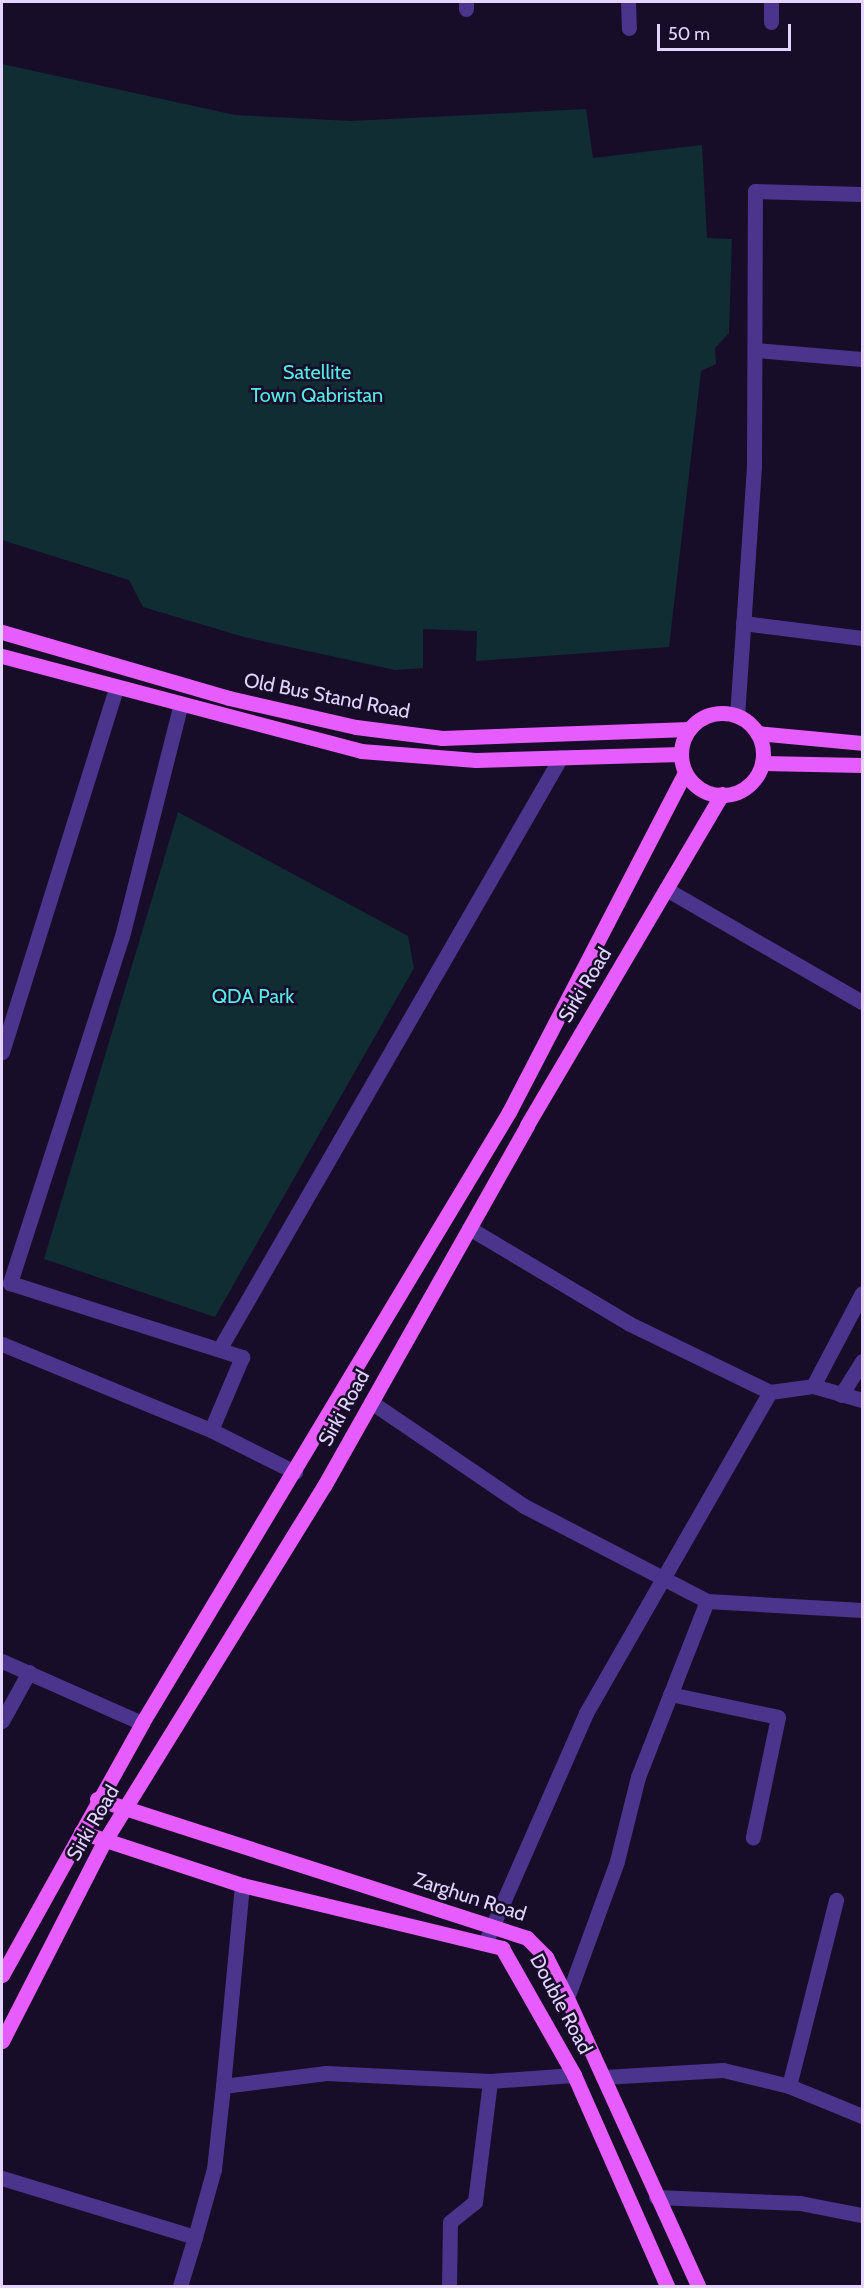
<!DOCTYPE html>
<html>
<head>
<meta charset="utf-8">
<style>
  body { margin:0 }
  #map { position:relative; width:864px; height:2288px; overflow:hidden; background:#180d29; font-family:Cabin,sans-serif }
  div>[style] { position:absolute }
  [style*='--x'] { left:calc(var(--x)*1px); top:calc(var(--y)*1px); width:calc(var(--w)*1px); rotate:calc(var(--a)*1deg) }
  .green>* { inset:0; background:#102d34 }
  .minor>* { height:15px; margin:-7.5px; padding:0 7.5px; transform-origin:7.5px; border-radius:7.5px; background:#4b348c }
  .major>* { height:15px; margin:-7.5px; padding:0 7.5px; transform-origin:7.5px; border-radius:7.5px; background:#e65cff }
  .major>.ring { margin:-7.5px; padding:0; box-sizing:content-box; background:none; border:15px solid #e65cff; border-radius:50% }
  span { translate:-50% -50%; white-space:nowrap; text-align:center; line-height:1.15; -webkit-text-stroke:5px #180d29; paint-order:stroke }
  .park-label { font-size:20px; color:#55ebe7 }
  .street-label { font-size:20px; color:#e3d5ff }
  .frame { position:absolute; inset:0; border:3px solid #e3d5ff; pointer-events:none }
  .scale { position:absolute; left:657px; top:24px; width:134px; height:27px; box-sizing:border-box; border:3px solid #e3d5ff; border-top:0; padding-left:8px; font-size:18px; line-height:21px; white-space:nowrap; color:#e3d5ff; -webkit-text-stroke:4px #180d29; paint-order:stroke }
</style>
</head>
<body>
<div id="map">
  <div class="green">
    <i style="clip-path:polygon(2px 64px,235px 115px,351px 121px,586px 109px,593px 158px,702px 145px,707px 238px,732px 239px,729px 333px,715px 348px,716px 364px,701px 371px,669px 647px,476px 661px,477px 631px,423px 629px,423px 668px,395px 670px,244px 637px,143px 607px,129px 580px,2px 540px)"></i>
    <i style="clip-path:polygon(178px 812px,408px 936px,414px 968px,215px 1317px,44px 1259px)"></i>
  </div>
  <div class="minor">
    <i style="--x:466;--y:2;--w:7;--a:90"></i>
    <i style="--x:628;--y:2;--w:26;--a:88"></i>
    <i style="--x:771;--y:22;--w:20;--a:-90"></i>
    <i style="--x:755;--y:350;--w:107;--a:4.8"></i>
    <i style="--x:743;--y:623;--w:120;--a:7.2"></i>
    <i style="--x:180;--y:707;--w:236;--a:104.2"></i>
    <i style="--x:122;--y:936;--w:365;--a:107.9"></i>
    <i style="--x:10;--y:1283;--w:244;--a:17.7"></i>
    <i style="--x:242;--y:1357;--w:79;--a:113"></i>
    <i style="--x:737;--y:716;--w:251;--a:-86.1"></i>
    <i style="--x:754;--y:466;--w:275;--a:-89.8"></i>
    <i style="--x:755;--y:191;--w:107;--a:1.6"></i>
    <i style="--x:666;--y:889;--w:226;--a:30"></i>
    <i style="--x:2;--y:1052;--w:380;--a:-72.6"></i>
    <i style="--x:469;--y:1228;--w:187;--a:30.8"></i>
    <i style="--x:630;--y:1324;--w:156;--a:25.9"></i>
    <i style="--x:770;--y:1392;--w:43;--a:-7.9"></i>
    <i style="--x:813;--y:1386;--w:51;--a:15.9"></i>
    <i style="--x:2;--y:1344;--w:226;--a:22.4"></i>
    <i style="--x:211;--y:1430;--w:94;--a:26.6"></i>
    <i style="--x:220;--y:1348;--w:682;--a:-60.02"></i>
    <i style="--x:813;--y:1386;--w:105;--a:-62.2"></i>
    <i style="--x:841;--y:1395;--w:40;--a:-58"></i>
    <i style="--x:371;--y:1402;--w:185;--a:34.2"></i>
    <i style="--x:524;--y:1506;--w:206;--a:27.4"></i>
    <i style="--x:2;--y:1661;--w:153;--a:23.9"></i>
    <i style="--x:670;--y:1694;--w:110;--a:12"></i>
    <i style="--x:778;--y:1717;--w:123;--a:101.8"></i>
    <i style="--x:2;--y:1721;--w:56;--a:-61.1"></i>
    <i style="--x:242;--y:1885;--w:202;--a:95.4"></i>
    <i style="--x:223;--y:2086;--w:104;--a:-7.2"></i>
    <i style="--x:326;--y:2073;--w:164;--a:2.8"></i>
    <i style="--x:490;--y:2081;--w:84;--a:-4.1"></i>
    <i style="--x:486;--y:1941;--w:249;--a:-66.3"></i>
    <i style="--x:586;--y:1713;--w:370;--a:-60.2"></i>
    <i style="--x:567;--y:1998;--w:146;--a:-69.9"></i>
    <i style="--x:617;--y:1861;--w:87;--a:-76"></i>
    <i style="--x:638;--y:1777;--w:189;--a:-68.6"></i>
    <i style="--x:707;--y:1601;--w:155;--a:3.3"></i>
    <i style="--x:603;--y:2077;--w:120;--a:-3.3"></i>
    <i style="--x:723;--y:2070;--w:68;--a:13.6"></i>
    <i style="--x:789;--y:2086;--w:79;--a:22.3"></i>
    <i style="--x:789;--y:2086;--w:192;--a:-75.8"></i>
    <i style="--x:2;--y:2178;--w:202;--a:17"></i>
    <i style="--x:195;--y:2237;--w:71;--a:-74.4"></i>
    <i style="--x:214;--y:2169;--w:83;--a:-83.8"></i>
    <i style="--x:656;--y:2197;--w:144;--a:2.4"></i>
    <i style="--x:800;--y:2203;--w:63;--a:11"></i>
    <i style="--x:180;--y:2286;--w:51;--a:-73"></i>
    <i style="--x:449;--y:2286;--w:64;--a:-89.1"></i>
    <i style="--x:450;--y:2222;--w:32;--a:-39"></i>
    <i style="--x:475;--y:2202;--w:122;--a:-82.9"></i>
  </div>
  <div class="major">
    <i style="--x:2;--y:632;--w:236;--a:16.2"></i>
    <i style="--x:229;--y:698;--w:130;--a:12.9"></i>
    <i style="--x:356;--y:727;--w:87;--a:7.3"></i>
    <i style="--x:442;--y:738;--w:247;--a:-2.1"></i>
    <i style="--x:2;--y:656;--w:371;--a:14.8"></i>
    <i style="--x:361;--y:751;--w:115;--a:4.5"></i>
    <i style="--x:476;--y:760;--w:205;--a:-1.7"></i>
    <i class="ring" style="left:681px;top:713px;width:67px;height:67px"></i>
    <i style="--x:757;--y:733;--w:105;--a:5.4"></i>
    <i style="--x:762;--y:763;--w:100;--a:1.1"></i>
    <i style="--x:97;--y:1799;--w:452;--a:17.9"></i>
    <i style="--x:527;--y:1938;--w:27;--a:45"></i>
    <i style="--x:546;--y:1957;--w:46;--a:62.9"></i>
    <i style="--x:567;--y:1998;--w:316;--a:65.5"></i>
    <i style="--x:81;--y:1832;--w:169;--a:18.2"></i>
    <i style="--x:242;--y:1885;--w:268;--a:13.6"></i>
    <i style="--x:502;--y:1948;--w:146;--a:60.4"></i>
    <i style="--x:574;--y:2075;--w:231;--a:66.2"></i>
    <i style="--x:2;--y:1975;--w:288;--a:-60.9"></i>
    <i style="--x:142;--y:1723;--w:713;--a:-59.01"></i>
    <i style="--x:509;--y:1112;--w:382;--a:-62.6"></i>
    <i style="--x:2;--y:2041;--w:224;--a:-62.9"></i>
    <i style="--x:104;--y:1842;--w:418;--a:-58.3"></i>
    <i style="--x:324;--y:1486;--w:414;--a:-60.6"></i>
    <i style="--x:527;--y:1125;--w:384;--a:-59.5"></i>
  </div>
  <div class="park-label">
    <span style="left:317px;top:384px">Satellite<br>Town Qabristan</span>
    <span style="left:253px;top:996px">QDA Park</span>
  </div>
  <div class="street-label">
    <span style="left:327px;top:696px;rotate:11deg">Old Bus Stand Road</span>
    <span style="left:585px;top:985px;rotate:-59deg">Sirki Road</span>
    <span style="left:344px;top:1408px;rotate:-61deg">Sirki Road</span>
    <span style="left:93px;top:1823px;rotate:-60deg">Sirki Road</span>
    <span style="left:470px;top:1897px;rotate:18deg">Zarghun Road</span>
    <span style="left:561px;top:2004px;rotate:62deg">Double Road</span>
  </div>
  <div class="frame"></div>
  <div class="scale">50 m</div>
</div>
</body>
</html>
